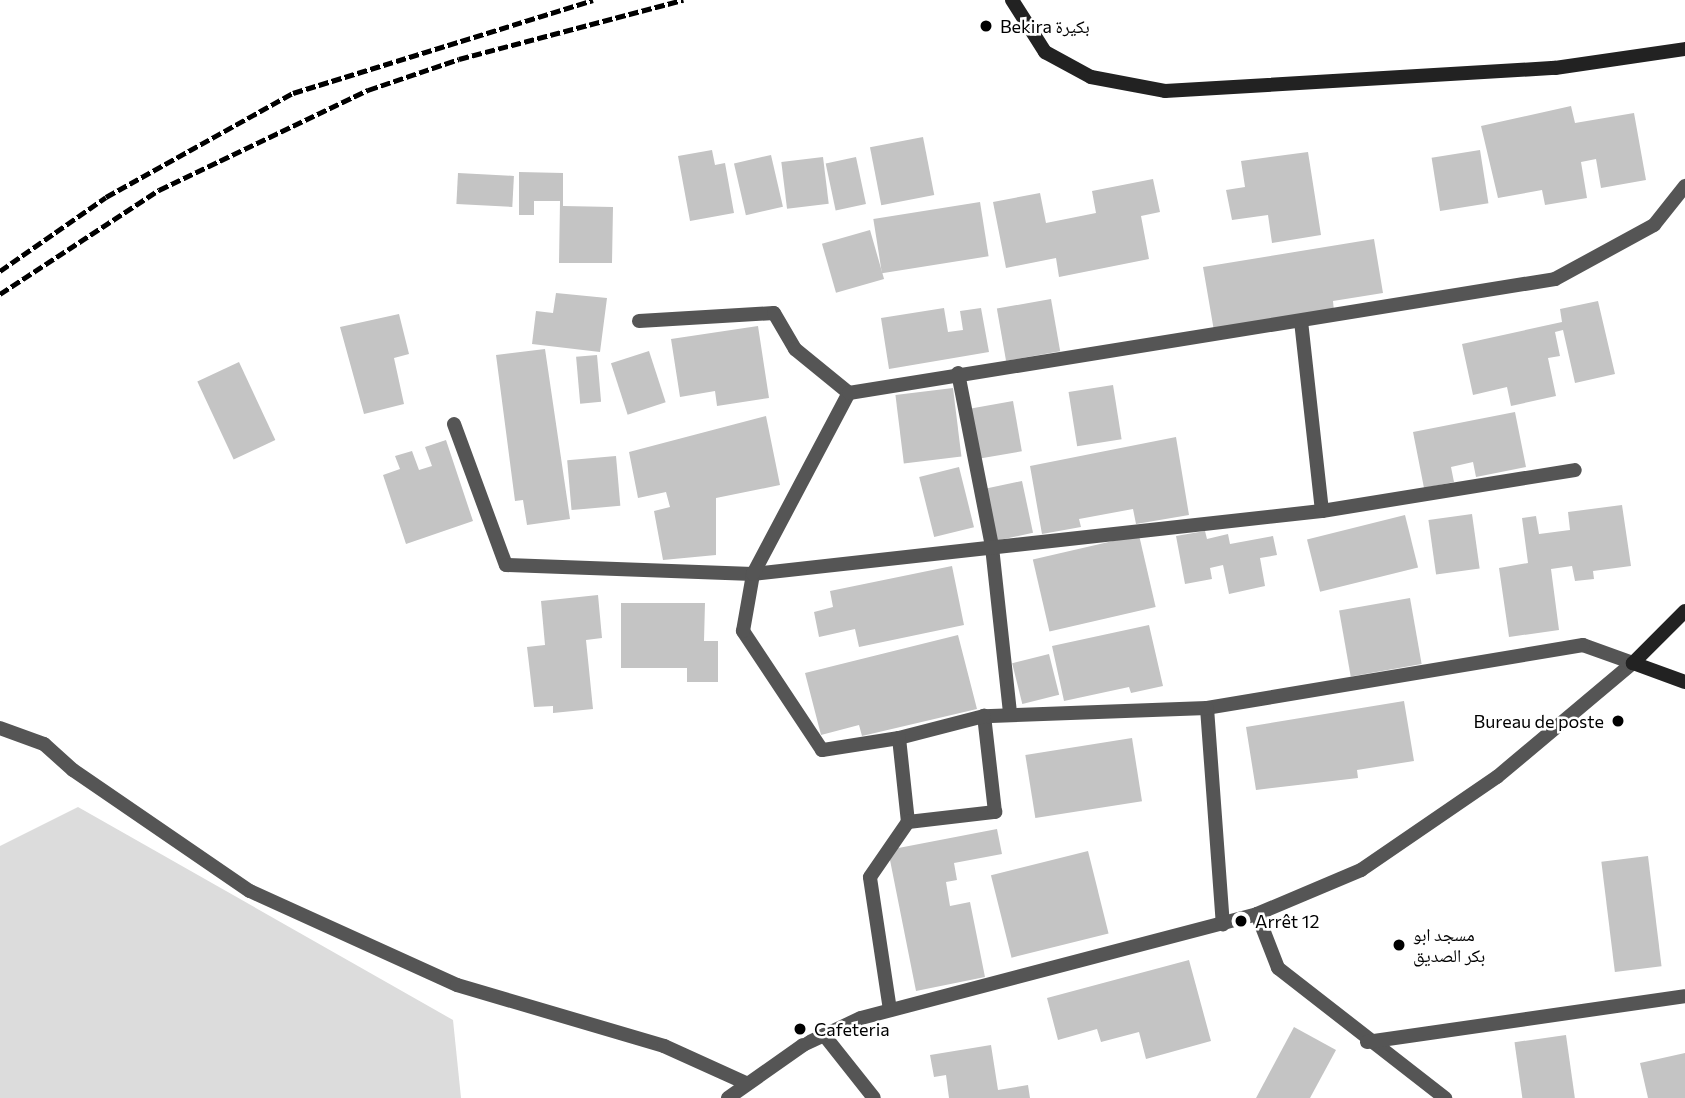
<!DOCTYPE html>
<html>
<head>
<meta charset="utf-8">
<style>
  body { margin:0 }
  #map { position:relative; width:1685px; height:1098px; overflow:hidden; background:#fff; font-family:Commissioner,"Noto Naskh Arabic",sans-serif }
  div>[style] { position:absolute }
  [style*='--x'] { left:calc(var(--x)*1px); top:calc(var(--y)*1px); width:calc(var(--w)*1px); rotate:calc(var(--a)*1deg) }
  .green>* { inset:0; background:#dcdcdc }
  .building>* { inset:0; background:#c4c4c4; transform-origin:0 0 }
  .street>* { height:14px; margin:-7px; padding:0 7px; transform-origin:7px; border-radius:7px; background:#555 }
  .secondary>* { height:14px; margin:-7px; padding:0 7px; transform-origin:7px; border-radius:7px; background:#222 }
  .rail>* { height:5px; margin-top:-2.5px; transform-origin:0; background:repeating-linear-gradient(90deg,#000 0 10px,transparent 0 13.5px) }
  .dots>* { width:19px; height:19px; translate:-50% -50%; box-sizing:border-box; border:4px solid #fff; border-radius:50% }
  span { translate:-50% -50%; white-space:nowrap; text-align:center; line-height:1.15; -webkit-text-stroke:5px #fff; paint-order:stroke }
  .poi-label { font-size:18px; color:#000 }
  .left { translate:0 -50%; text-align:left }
  .right { translate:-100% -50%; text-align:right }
</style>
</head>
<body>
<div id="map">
  <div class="green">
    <i style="clip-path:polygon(78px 807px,453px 1020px,461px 1098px,0 1098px,0 846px)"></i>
  </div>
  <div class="building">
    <i style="clip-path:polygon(1571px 106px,1575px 123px,1634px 113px,1646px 180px,1601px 188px,1596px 159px,1581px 162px,1587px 198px,1545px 205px,1542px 190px,1498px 198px,1481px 126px)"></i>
    <i style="left:923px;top:137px;width:59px;height:54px;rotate:79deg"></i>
    <i style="clip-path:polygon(712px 150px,715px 165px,725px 163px,734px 213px,690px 221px,678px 156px)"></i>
    <i style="left:1480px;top:150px;width:54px;height:49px;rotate:81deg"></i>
    <i style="clip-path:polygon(1308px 152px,1321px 235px,1272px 243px,1268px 215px,1232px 220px,1226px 190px,1245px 187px,1241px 161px)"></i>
    <i style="left:771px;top:155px;width:53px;height:38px;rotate:77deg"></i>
    <i style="left:823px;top:157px;width:47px;height:42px;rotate:83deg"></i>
    <i style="left:856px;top:157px;width:48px;height:31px;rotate:78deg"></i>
    <i style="clip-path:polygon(519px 172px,563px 173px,563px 206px,613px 207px,612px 263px,559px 263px,560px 201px,534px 201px,534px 215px,519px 215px)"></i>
    <i style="left:458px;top:173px;width:56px;height:31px;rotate:3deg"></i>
    <i style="clip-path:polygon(1153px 179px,1160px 212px,1141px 216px,1149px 259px,1059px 277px,1056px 258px,1006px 268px,993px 202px,1040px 193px,1046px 223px,1096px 213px,1092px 191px)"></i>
    <i style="left:980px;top:202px;width:55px;height:108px;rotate:81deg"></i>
    <i style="left:870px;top:230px;width:51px;height:50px;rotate:74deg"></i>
    <i style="clip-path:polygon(1374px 239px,1383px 293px,1333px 301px,1334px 311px,1214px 331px,1203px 267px)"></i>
    <i style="clip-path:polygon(556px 293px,607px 298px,600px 352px,532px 344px,536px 311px,553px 313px)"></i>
    <i style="left:1051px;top:299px;width:53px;height:55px;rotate:80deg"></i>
    <i style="clip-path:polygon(1598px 301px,1615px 374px,1575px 383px,1563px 330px,1555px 332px,1560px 356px,1548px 358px,1556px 396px,1511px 406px,1507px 387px,1473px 395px,1462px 344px,1562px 322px,1560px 309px)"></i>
    <i style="clip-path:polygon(944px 308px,948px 332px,963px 330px,960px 311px,981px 308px,989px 352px,889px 369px,881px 318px)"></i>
    <i style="clip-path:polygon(399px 314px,409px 354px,394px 358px,404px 404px,364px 414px,340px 327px)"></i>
    <i style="clip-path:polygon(758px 326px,769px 398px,717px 406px,715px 391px,680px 397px,671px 339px)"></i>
    <i style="clip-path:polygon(545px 349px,570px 519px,527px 525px,523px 500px,515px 501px,496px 355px)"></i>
    <i style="left:649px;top:351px;width:54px;height:40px;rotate:72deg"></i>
    <i style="left:597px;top:355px;width:47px;height:21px;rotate:85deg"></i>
    <i style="left:239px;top:362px;width:86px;height:46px;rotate:65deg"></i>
    <i style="left:1113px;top:385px;width:55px;height:45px;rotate:81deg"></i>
    <i style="left:953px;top:388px;width:69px;height:58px;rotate:83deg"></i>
    <i style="left:1013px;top:401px;width:51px;height:44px;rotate:80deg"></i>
    <i style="clip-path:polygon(1515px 412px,1526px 467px,1476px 477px,1473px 462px,1451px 467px,1454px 482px,1424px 488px,1413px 432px)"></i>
    <i style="clip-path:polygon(766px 416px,780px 485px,716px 498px,716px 555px,663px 560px,654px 511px,670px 507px,666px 492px,638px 498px,629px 452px)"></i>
    <i style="clip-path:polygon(1176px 437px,1189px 515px,1136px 524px,1133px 509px,1079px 519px,1081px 527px,1042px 534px,1030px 466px)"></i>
    <i style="clip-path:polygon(446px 440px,473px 521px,406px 544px,383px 475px,400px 469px,395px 456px,412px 451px,419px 470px,432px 466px,425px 447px)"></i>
    <i style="left:616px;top:456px;width:50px;height:49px;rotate:85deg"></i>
    <i style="left:959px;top:467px;width:62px;height:41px;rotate:76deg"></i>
    <i style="left:1022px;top:481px;width:53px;height:39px;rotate:78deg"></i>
    <i style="clip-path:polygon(1622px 505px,1631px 566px,1593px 571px,1594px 579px,1575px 581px,1572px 566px,1551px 569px,1559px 630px,1509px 637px,1499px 568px,1528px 563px,1522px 518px,1536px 516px,1539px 534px,1570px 530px,1568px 512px)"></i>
    <i style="left:1472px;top:514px;width:55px;height:44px;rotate:82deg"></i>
    <i style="left:1405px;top:515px;width:54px;height:101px;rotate:76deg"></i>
    <i style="clip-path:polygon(1205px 531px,1207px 539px,1228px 534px,1230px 544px,1273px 536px,1277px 555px,1260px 558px,1265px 586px,1229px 594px,1223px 565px,1210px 568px,1212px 579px,1185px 584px,1176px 536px)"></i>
    <i style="left:1139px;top:535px;width:74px;height:109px;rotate:77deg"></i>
    <i style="clip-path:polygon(952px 566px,964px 625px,859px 647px,855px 629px,819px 637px,814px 612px,833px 607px,830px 591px)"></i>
    <i style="clip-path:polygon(598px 595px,602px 638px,586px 640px,593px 709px,553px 713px,553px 706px,534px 707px,527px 647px,545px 645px,541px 601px)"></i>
    <i style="left:1410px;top:598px;width:67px;height:72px;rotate:80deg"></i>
    <i style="clip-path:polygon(621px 603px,705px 603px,704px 641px,718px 641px,718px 682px,687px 682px,687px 668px,621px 668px)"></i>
    <i style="clip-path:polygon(1149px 625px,1163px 686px,1131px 693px,1129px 687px,1064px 701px,1052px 646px)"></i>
    <i style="clip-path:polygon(958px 635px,977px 709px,862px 736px,859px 725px,821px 735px,805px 673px)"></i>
    <i style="left:1049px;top:654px;width:42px;height:38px;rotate:76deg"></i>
    <i style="clip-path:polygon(1404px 701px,1414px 761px,1357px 770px,1358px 778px,1256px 790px,1246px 727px)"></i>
    <i style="left:1132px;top:738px;width:64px;height:108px;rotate:81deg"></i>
    <i style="clip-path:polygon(997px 829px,1002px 854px,954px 863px,957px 880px,946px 882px,950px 906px,970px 902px,985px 977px,916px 991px,888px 850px)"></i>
    <i style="left:1088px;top:851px;width:85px;height:100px;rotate:76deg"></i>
    <i style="left:1648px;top:856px;width:111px;height:47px;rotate:83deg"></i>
    <i style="clip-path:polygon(1189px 960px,1211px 1041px,1146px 1059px,1139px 1032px,1101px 1042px,1097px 1029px,1058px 1040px,1047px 998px)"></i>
    <i style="clip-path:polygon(1294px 1027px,1336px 1050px,1310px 1098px,1256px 1098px)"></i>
    <i style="left:1566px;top:1035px;width:64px;height:52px;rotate:82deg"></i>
    <i style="clip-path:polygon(991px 1045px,998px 1090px,1028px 1085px,1030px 1098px,949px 1098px,946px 1075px,934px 1077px,930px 1055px)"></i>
    <i style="clip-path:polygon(1685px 1053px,1685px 1098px,1648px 1098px,1640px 1063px)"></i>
  </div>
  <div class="street">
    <i style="--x:639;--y:321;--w:135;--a:-3.4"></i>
    <i style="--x:774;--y:313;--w:42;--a:59.7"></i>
    <i style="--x:795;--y:349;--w:70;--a:39.2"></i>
    <i style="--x:958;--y:373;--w:177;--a:78.9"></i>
    <i style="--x:992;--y:547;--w:167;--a:83.8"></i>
    <i style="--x:454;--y:424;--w:150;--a:69.8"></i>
    <i style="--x:506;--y:565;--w:247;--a:2.1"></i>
    <i style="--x:753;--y:574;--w:572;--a:-6.32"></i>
    <i style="--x:1322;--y:511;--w:190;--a:-96.3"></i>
    <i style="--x:1322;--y:511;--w:256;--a:-9.2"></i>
    <i style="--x:1207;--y:708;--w:217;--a:85.8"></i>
    <i style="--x:0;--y:728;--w:47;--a:20"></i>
    <i style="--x:44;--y:744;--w:39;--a:42"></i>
    <i style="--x:73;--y:770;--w:214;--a:34.4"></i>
    <i style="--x:250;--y:891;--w:227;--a:24.4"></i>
    <i style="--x:457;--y:985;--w:216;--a:16.4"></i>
    <i style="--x:664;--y:1046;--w:90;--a:24.3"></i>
    <i style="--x:899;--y:738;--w:84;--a:83.9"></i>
    <i style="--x:908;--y:822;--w:88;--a:-6.6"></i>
    <i style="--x:995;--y:812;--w:97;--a:-96.5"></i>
    <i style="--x:1257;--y:914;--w:58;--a:68.7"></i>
    <i style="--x:1278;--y:968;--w:212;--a:37.9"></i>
    <i style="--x:890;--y:1010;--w:134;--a:-98.6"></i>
    <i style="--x:870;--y:877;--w:67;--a:-55.4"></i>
    <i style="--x:824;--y:1035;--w:80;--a:51.6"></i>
    <i style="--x:1367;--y:1042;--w:321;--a:-8.2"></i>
    <i style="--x:728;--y:1098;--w:92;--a:-35.2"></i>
    <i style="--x:803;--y:1045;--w:64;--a:-25"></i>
    <i style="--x:861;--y:1018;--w:409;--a:-14.7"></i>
    <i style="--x:1257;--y:914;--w:113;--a:-22.9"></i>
    <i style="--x:1361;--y:870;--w:165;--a:-34.4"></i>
    <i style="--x:1497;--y:777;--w:177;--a:-40"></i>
    <i style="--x:1633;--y:663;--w:53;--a:-160.2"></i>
    <i style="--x:1583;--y:645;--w:381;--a:170.5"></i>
    <i style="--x:1207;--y:708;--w:223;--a:177.9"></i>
    <i style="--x:984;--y:716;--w:88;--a:165.5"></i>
    <i style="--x:899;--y:738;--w:78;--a:171.1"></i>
    <i style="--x:822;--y:750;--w:143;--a:-123.6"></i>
    <i style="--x:743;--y:631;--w:58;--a:-80"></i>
    <i style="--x:753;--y:574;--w:205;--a:-62.1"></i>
    <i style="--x:849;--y:393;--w:715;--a:-9.17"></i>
    <i style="--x:1555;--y:279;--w:113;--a:-28.6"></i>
    <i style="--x:1654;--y:225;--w:50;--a:-51.5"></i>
  </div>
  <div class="secondary">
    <i style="--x:1012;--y:0;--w:62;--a:57.6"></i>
    <i style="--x:1045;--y:52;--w:52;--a:28.5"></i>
    <i style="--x:1091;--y:77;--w:75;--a:10.7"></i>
    <i style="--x:1165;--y:91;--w:391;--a:-3.4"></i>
    <i style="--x:1555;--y:68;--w:131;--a:-8.3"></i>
    <i style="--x:1685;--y:611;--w:74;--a:135"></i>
    <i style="--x:1633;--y:663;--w:55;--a:20.1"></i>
  </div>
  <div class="rail">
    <i style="--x:0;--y:271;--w:129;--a:-34.9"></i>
    <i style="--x:106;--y:197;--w:214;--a:-29.1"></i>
    <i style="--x:293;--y:93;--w:314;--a:-17.2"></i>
    <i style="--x:0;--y:294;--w:190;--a:-33.2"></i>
    <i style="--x:159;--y:190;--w:232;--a:-25.6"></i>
    <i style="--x:368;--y:90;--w:96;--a:-18.8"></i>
    <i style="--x:459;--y:59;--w:232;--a:-14.8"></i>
  </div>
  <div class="dots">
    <i style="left:986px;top:26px;background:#000"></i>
    <i style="left:1618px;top:721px;background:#000"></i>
    <i style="left:1241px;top:921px;background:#000"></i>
    <i style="left:1399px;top:945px;background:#000"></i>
    <i style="left:800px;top:1029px;background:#000"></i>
  </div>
  <div class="poi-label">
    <span class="left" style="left:1000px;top:26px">Bekira بكيرة</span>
    <span class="right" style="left:1604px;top:721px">Bureau de poste</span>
    <span class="left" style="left:1255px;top:921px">Arrêt 12</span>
    <span class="left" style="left:1413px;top:945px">مسجد ابو<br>بكر الصديق</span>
    <span class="left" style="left:814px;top:1029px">Cafeteria</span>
  </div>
</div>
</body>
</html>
